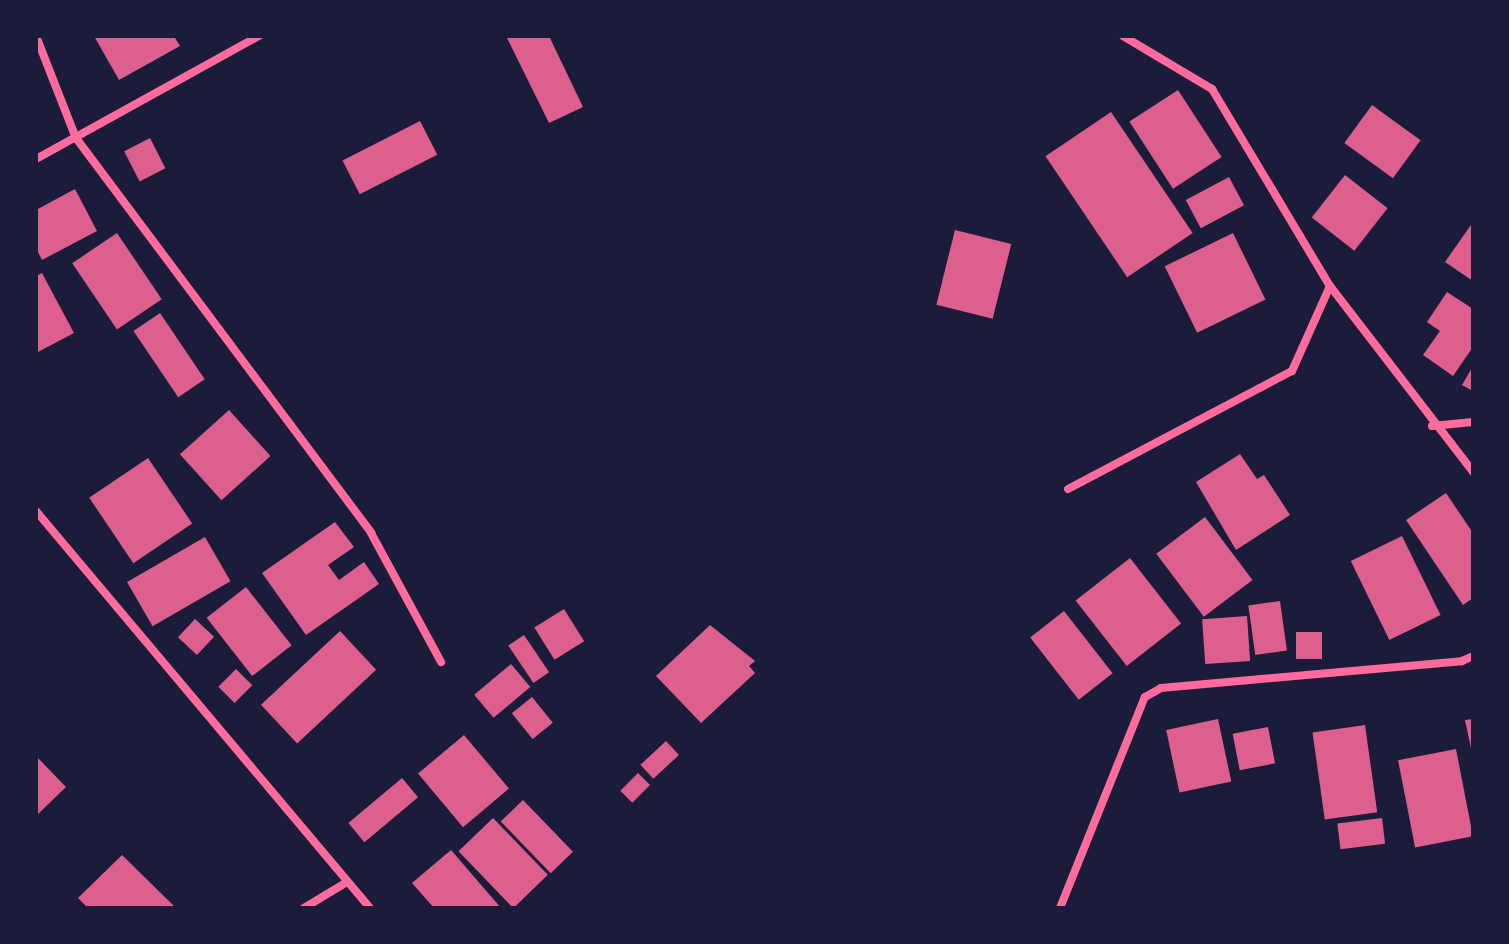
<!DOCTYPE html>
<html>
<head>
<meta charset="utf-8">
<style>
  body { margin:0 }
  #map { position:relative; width:1509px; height:944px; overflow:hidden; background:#1b1b3a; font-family:Barlow,sans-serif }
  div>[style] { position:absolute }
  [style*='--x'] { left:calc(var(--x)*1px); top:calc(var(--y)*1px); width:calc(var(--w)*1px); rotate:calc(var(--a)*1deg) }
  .building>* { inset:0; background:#dd5f8e; transform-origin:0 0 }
  .minor>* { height:8px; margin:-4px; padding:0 4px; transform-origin:4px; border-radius:4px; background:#ff6b9d }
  span { translate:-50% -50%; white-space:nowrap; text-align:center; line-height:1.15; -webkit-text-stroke:8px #1b1b3a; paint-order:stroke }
  .frame { position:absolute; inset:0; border:38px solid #1b1b3a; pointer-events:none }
</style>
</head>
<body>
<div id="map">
  <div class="building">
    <i style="clip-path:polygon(94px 36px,174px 36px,180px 46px,119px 80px)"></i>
    <i style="clip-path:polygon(506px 36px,549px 36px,583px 107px,549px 123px)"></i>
    <i style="left:1178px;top:90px;width:80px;height:58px;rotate:57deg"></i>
    <i style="left:1372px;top:105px;width:60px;height:47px;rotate:36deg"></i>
    <i style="left:1111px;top:112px;width:146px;height:79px;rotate:56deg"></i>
    <i style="left:420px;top:121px;width:38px;height:87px;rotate:63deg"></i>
    <i style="left:150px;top:138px;width:34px;height:29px;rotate:63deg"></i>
    <i style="left:1345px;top:175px;width:54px;height:54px;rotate:38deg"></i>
    <i style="left:1229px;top:177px;width:32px;height:49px;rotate:62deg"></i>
    <i style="clip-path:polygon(75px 189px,97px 231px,42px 260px,36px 248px,36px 210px)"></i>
    <i style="clip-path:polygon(1473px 222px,1473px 281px,1445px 262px)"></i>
    <i style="left:955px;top:230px;width:58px;height:77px;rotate:14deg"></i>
    <i style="left:117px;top:233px;width:80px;height:54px;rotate:56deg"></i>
    <i style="left:1233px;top:233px;width:74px;height:76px;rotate:64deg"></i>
    <i style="clip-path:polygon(42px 273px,74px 333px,36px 353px,36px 276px)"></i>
    <i style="clip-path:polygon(1447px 292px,1473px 309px,1473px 347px,1453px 376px,1423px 355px,1440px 331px,1427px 322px)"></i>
    <i style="left:160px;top:313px;width:80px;height:32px;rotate:56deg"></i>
    <i style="clip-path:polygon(1473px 366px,1473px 391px,1462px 385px)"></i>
    <i style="left:229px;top:410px;width:62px;height:66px;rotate:48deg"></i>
    <i style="clip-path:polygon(1240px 454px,1257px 479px,1264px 475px,1290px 515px,1236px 550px,1196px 482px)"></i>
    <i style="left:148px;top:458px;width:79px;height:71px;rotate:56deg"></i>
    <i style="clip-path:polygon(1446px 493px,1473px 533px,1473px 598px,1463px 605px,1406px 520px)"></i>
    <i style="left:1205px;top:517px;width:79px;height:61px;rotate:53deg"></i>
    <i style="clip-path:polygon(335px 522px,354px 547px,328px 565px,339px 580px,364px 562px,379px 584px,306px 635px,262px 573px)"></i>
    <i style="left:1402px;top:536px;width:88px;height:57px;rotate:64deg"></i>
    <i style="left:205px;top:537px;width:51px;height:90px;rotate:60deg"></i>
    <i style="left:1130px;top:558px;width:83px;height:69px;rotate:52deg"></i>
    <i style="left:246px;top:587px;width:74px;height:50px;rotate:52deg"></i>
    <i style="left:1280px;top:601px;width:50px;height:32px;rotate:82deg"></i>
    <i style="left:564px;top:609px;width:38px;height:35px;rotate:58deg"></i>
    <i style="left:1064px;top:611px;width:79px;height:43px;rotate:52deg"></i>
    <i style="left:1247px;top:616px;width:45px;height:45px;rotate:86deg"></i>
    <i style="left:195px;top:619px;width:26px;height:25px;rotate:43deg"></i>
    <i style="clip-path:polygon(710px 625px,755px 661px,749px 666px,755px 673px,701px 723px,656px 676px)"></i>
    <i style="left:340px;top:631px;width:53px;height:108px;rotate:47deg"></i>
    <i style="left:1296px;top:632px;width:26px;height:27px"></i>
    <i style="left:524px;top:635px;width:45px;height:19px;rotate:56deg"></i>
    <i style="left:511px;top:664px;width:30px;height:48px;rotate:50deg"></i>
    <i style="left:236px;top:669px;width:23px;height:25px;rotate:45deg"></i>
    <i style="left:532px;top:697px;width:33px;height:26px;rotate:51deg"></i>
    <i style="left:1218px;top:719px;width:64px;height:53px;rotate:78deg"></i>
    <i style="clip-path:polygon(1473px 719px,1473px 753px,1472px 753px,1465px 720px)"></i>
    <i style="left:1365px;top:725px;width:88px;height:53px;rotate:82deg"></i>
    <i style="left:1268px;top:727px;width:37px;height:36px;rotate:79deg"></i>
    <i style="left:464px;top:735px;width:70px;height:60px;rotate:50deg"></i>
    <i style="left:666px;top:741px;width:19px;height:35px;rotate:47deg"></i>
    <i style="left:1456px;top:749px;width:89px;height:59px;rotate:79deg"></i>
    <i style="clip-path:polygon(36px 756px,66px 787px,36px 816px)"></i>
    <i style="left:638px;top:773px;width:17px;height:25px;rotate:45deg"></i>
    <i style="left:402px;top:778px;width:25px;height:70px;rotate:50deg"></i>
    <i style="left:523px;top:800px;width:72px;height:31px;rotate:46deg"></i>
    <i style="left:493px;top:818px;width:79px;height:48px;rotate:46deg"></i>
    <i style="left:1382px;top:818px;width:26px;height:45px;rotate:83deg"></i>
    <i style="clip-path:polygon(451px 850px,501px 908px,434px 908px,412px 883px)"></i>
    <i style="clip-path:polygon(122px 855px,176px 908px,88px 908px,78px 898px)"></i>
  </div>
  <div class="minor">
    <i style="--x:36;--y:36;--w:110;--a:68.6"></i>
    <i style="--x:76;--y:138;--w:493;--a:53.2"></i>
    <i style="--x:371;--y:533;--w:147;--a:61.5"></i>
    <i style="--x:1123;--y:36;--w:104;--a:30.8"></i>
    <i style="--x:1212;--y:89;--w:230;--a:59.1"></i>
    <i style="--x:1330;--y:286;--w:235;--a:52.4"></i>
    <i style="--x:36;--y:159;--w:255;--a:-28.9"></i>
    <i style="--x:1432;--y:426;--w:41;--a:-5.6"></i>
    <i style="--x:1068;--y:489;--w:253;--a:-27.8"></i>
    <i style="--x:1292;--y:371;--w:93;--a:-65.9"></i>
    <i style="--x:36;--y:511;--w:519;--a:49.93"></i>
    <i style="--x:304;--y:908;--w:50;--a:-31.2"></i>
    <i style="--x:1060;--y:908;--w:227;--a:-68.1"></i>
    <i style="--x:1145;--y:697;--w:18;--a:-29"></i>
    <i style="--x:1161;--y:688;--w:302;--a:-5.1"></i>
    <i style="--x:1462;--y:661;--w:12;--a:-24"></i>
  </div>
  <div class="frame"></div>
</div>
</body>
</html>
